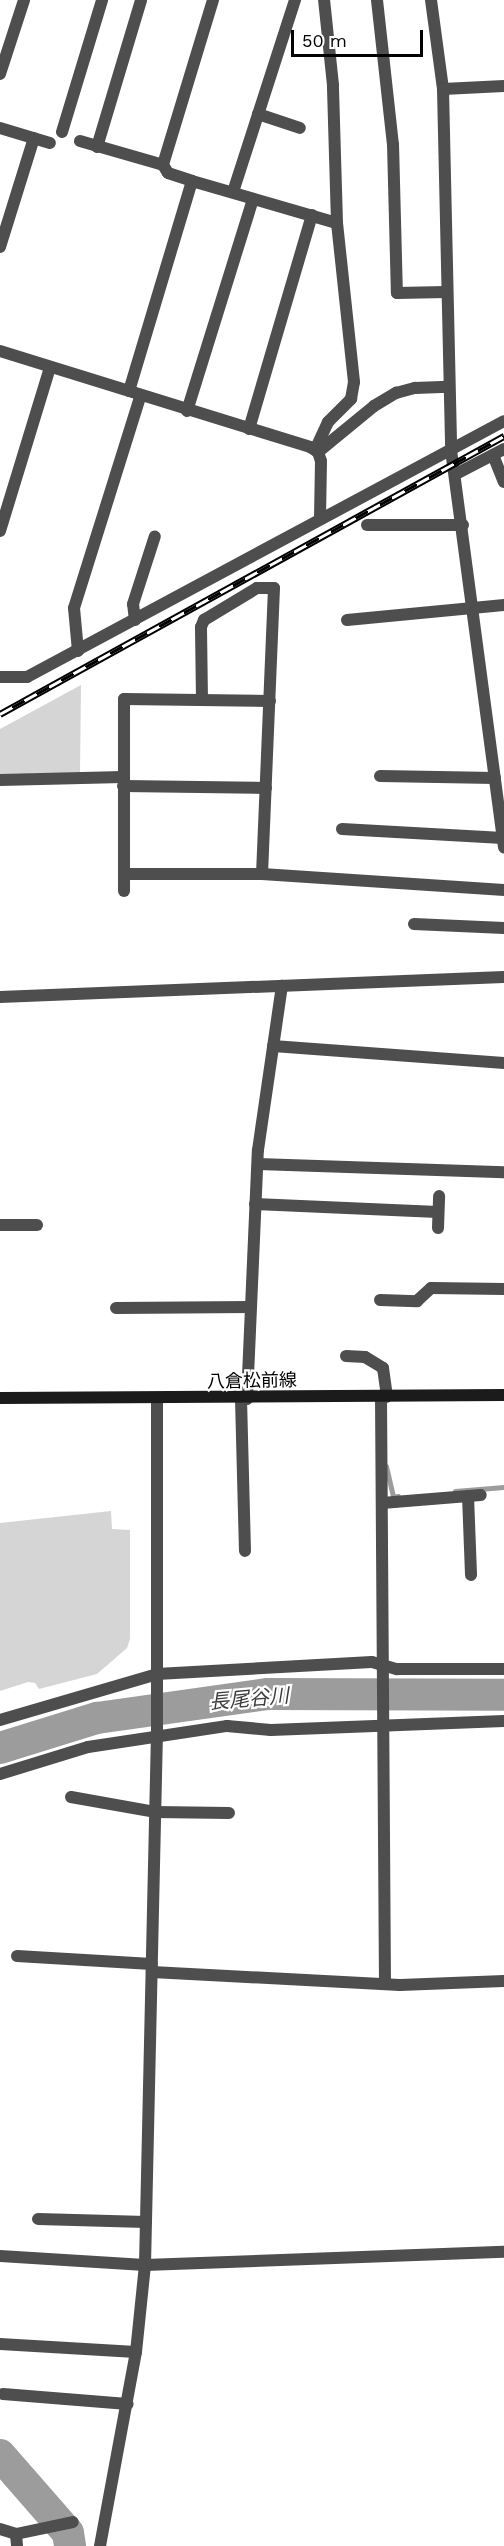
<!DOCTYPE html>
<html>
<head>
<meta charset="utf-8">
<style>
  body { margin:0 }
  #map { position:relative; width:504px; height:2546px; overflow:hidden; background:#fff; font-family:"Work Sans","Noto Sans JP",sans-serif }
  div>[style] { position:absolute }
  [style*='--x'] { left:calc(var(--x)*1px); top:calc(var(--y)*1px); width:calc(var(--w)*1px); rotate:calc(var(--a)*1deg) }
  .green>* { inset:0; background:#d5d5d5 }
  .stream>* { height:5px; margin:-2.5px; padding:0 2.5px; transform-origin:2.5px; border-radius:2.5px; background:#9c9c9c }
  .river>* { height:32px; margin:-16px; padding:0 16px; transform-origin:16px; border-radius:16px; background:#9c9c9c }
  .minor>* { height:12px; margin:-6px; padding:0 6px; transform-origin:6px; border-radius:6px; background:#4e4e4e }
  .tertiary>* { height:12px; margin:-6px; padding:0 6px; transform-origin:6px; border-radius:6px; background:#4e4e4e }
  .secondary>* { height:12px; margin:-6px; padding:0 6px; transform-origin:6px; border-radius:6px; background:#1b1b1b }
  .rail>* { height:7px; margin-top:-3.5px; transform-origin:0; background:repeating-linear-gradient(90deg,#fff 0 14px,#000 0 28px); box-sizing:border-box; border-block:2px solid #000 }
  span { translate:-50% -50%; white-space:nowrap; text-align:center; line-height:1.15; -webkit-text-stroke:4.5px #fff; paint-order:stroke }
  .street-label { font-size:18px; color:#000 }
  .water-label { font-size:20px; color:#3d3d3d; font-style:italic }
  .scale { position:absolute; left:291px; top:30px; width:132px; height:27px; box-sizing:border-box; border:3px solid #000; border-top:0; padding-left:8px; font-size:18px; line-height:21px; white-space:nowrap; color:#000; -webkit-text-stroke:4px #fff; paint-order:stroke }
</style>
</head>
<body>
<div id="map">
  <div class="green">
    <i style="clip-path:polygon(81px 685px,80px 774px,0 776px,0 729px)"></i>
    <i style="clip-path:polygon(111px 1511px,112px 1529px,130px 1530px,130px 1639px,127px 1648px,97px 1674px,39px 1689px,35px 1683px,28px 1682px,0 1691px,0 1523px)"></i>
  </div>
  <div class="stream">
    <i style="--x:386;--y:1466;--w:32;--a:77"></i>
    <i style="--x:393;--y:1497;--w:5;--a:-11"></i>
    <i style="--x:455;--y:1491;--w:49;--a:-4.7"></i>
  </div>
  <div class="river">
    <i style="--x:0;--y:1748;--w:102;--a:-17.2"></i>
    <i style="--x:97;--y:1718;--w:173;--a:-8"></i>
    <i style="--x:268;--y:1694;--w:236;--a:0.2"></i>
    <i style="--x:0;--y:2455;--w:103;--a:48.9"></i>
    <i style="--x:68;--y:2533;--w:13;--a:81"></i>
  </div>
  <div class="minor">
    <i style="--x:213;--y:0;--w:172;--a:106.9"></i>
    <i style="--x:163;--y:165;--w:9;--a:58"></i>
    <i style="--x:168;--y:173;--w:25;--a:18"></i>
    <i style="--x:192;--y:181;--w:151;--a:16.2"></i>
    <i style="--x:377;--y:0;--w:145;--a:83.7"></i>
    <i style="--x:393;--y:144;--w:149;--a:88.5"></i>
    <i style="--x:397;--y:293;--w:49;--a:-1.2"></i>
    <i style="--x:431;--y:0;--w:90;--a:82.3"></i>
    <i style="--x:443;--y:89;--w:361;--a:88.7"></i>
    <i style="--x:451;--y:450;--w:401;--a:82.4"></i>
    <i style="--x:0;--y:74;--w:78;--a:-72"></i>
    <i style="--x:443;--y:89;--w:61;--a:-2.8"></i>
    <i style="--x:258;--y:114;--w:44;--a:18.4"></i>
    <i style="--x:0;--y:128;--w:52;--a:16.7"></i>
    <i style="--x:62;--y:132;--w:138;--a:-73.1"></i>
    <i style="--x:80;--y:141;--w:86;--a:16.1"></i>
    <i style="--x:97;--y:147;--w:153;--a:-73.3"></i>
    <i style="--x:233;--y:192;--w:202;--a:-72.1"></i>
    <i style="--x:0;--y:247;--w:114;--a:-72.7"></i>
    <i style="--x:0;--y:351;--w:325;--a:17.2"></i>
    <i style="--x:310;--y:447;--w:9;--a:32"></i>
    <i style="--x:318;--y:452;--w:9;--a:72"></i>
    <i style="--x:321;--y:461;--w:58;--a:91"></i>
    <i style="--x:129;--y:391;--w:219;--a:-73.3"></i>
    <i style="--x:187;--y:411;--w:222;--a:-72.7"></i>
    <i style="--x:249;--y:429;--w:223;--a:-73.6"></i>
    <i style="--x:315;--y:450;--w:31;--a:-65"></i>
    <i style="--x:328;--y:422;--w:33;--a:-45"></i>
    <i style="--x:351;--y:399;--w:17;--a:-80"></i>
    <i style="--x:354;--y:382;--w:160;--a:-96.1"></i>
    <i style="--x:337;--y:223;--w:138;--a:-91.7"></i>
    <i style="--x:333;--y:85;--w:85;--a:-96"></i>
    <i style="--x:318;--y:452;--w:72;--a:-39.4"></i>
    <i style="--x:374;--y:406;--w:26;--a:-31"></i>
    <i style="--x:396;--y:393;--w:20;--a:-15"></i>
    <i style="--x:415;--y:388;--w:33;--a:-2"></i>
    <i style="--x:493;--y:455;--w:29;--a:68"></i>
    <i style="--x:456;--y:474;--w:54;--a:-27.5"></i>
    <i style="--x:367;--y:525;--w:96;--a:0"></i>
    <i style="--x:0;--y:531;--w:171;--a:-73"></i>
    <i style="--x:135;--y:620;--w:16;--a:-97"></i>
    <i style="--x:133;--y:604;--w:71;--a:-72.1"></i>
    <i style="--x:347;--y:620;--w:158;--a:-5.5"></i>
    <i style="--x:78;--y:651;--w:43;--a:-95.3"></i>
    <i style="--x:74;--y:608;--w:220;--a:-72.6"></i>
    <i style="--x:0;--y:677;--w:27;--a:0"></i>
    <i style="--x:27;--y:677;--w:541;--a:-28.22"></i>
    <i style="--x:202;--y:700;--w:73;--a:-90.8"></i>
    <i style="--x:201;--y:627;--w:8;--a:-67"></i>
    <i style="--x:204;--y:620;--w:62;--a:-31.1"></i>
    <i style="--x:257;--y:588;--w:17;--a:0"></i>
    <i style="--x:274;--y:588;--w:286;--a:92.4"></i>
    <i style="--x:380;--y:776;--w:115;--a:1"></i>
    <i style="--x:0;--y:780;--w:123;--a:-1.4"></i>
    <i style="--x:123;--y:786;--w:143;--a:0.8"></i>
    <i style="--x:342;--y:829;--w:161;--a:3.2"></i>
    <i style="--x:124;--y:874;--w:138;--a:0"></i>
    <i style="--x:262;--y:874;--w:243;--a:3.8"></i>
    <i style="--x:124;--y:891;--w:192;--a:-90"></i>
    <i style="--x:124;--y:699;--w:146;--a:0.8"></i>
    <i style="--x:414;--y:924;--w:90;--a:2.5"></i>
    <i style="--x:0;--y:997;--w:504;--a:-2.27"></i>
    <i style="--x:273;--y:1046;--w:232;--a:4.2"></i>
    <i style="--x:258;--y:1164;--w:246;--a:1.9"></i>
    <i style="--x:255;--y:1204;--w:183;--a:2.5"></i>
    <i style="--x:0;--y:1225;--w:37;--a:0"></i>
    <i style="--x:438;--y:1228;--w:32;--a:-88"></i>
    <i style="--x:380;--y:1300;--w:37;--a:2"></i>
    <i style="--x:417;--y:1301;--w:19;--a:-43"></i>
    <i style="--x:431;--y:1288;--w:73;--a:0.8"></i>
    <i style="--x:116;--y:1308;--w:134;--a:-0.4"></i>
    <i style="--x:346;--y:1356;--w:19;--a:3"></i>
    <i style="--x:365;--y:1357;--w:21;--a:31"></i>
    <i style="--x:383;--y:1368;--w:29;--a:82"></i>
    <i style="--x:381;--y:1397;--w:586;--a:89.61"></i>
    <i style="--x:241;--y:1399;--w:152;--a:88.5"></i>
    <i style="--x:247;--y:1399;--w:249;--a:-87.5"></i>
    <i style="--x:258;--y:1150;--w:166;--a:-81.7"></i>
    <i style="--x:468;--y:1496;--w:79;--a:87.8"></i>
    <i style="--x:382;--y:1503;--w:99;--a:-4.6"></i>
    <i style="--x:0;--y:1720;--w:164;--a:-16.3"></i>
    <i style="--x:157;--y:1674;--w:215;--a:-3.2"></i>
    <i style="--x:372;--y:1662;--w:26;--a:16"></i>
    <i style="--x:397;--y:1669;--w:107;--a:0"></i>
    <i style="--x:0;--y:1774;--w:92;--a:-17.1"></i>
    <i style="--x:88;--y:1747;--w:141;--a:-8.6"></i>
    <i style="--x:227;--y:1726;--w:44;--a:5.2"></i>
    <i style="--x:271;--y:1730;--w:233;--a:-2.2"></i>
    <i style="--x:71;--y:1797;--w:85;--a:10.1"></i>
    <i style="--x:155;--y:1812;--w:74;--a:0.8"></i>
    <i style="--x:17;--y:1956;--w:135;--a:3.4"></i>
    <i style="--x:152;--y:1972;--w:248;--a:3"></i>
    <i style="--x:400;--y:1985;--w:104;--a:-2.2"></i>
    <i style="--x:38;--y:2219;--w:108;--a:1.6"></i>
    <i style="--x:0;--y:2256;--w:145;--a:3.6"></i>
    <i style="--x:145;--y:2265;--w:359;--a:-2.1"></i>
    <i style="--x:0;--y:2344;--w:136;--a:3.4"></i>
    <i style="--x:3;--y:2394;--w:125;--a:4.6"></i>
    <i style="--x:0;--y:2529;--w:17;--a:17"></i>
    <i style="--x:16;--y:2534;--w:12;--a:85"></i>
    <i style="--x:16;--y:2534;--w:58;--a:-11.9"></i>
  </div>
  <div class="tertiary">
    <i style="--x:100;--y:2546;--w:197;--a:-79.5"></i>
    <i style="--x:136;--y:2352;--w:87;--a:-84.1"></i>
    <i style="--x:145;--y:2265;--w:532;--a:-88.71"></i>
    <i style="--x:157;--y:1733;--w:334;--a:-90"></i>
  </div>
  <div class="secondary">
    <i style="--x:0;--y:1398;--w:504;--a:-0.34"></i>
  </div>
  <div class="rail">
    <i style="--x:0;--y:714;--w:576;--a:-28.88"></i>
  </div>
  <div class="street-label">
    <span style="left:252px;top:1381px;rotate:-1deg">八倉松前線</span>
  </div>
  <div class="water-label">
    <span style="left:249px;top:1699px;rotate:-5deg">長尾谷川</span>
  </div>
  <div class="scale">50 m</div>
</div>
</body>
</html>
